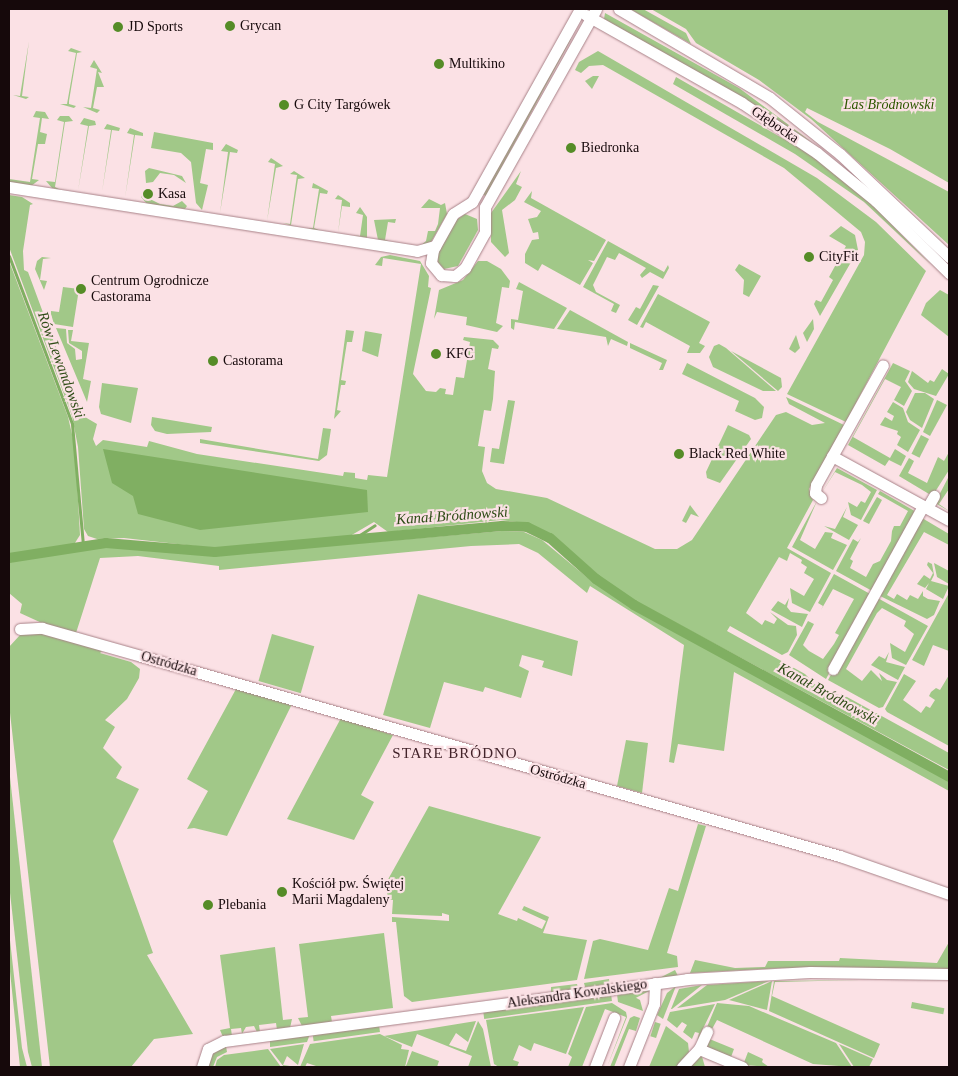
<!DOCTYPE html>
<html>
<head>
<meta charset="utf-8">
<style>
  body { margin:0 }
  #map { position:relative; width:958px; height:1076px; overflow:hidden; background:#fbe1e5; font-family:Georgia,serif }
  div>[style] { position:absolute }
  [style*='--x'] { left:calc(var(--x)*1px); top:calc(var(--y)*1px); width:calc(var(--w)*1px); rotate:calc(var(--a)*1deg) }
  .green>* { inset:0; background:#a1c888; transform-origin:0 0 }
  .water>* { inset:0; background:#80af62 }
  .stream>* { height:3px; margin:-1.5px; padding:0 1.5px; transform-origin:1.5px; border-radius:1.5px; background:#80af62 }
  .canal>* { height:10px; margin:-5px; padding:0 5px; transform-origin:5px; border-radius:5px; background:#80af62 }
  .roads { filter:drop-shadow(0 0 1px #a88288) drop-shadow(0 0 1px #a88288) }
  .minor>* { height:11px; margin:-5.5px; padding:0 5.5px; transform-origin:5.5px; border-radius:5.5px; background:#fff }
  .dots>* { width:14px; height:14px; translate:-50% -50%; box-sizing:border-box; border:2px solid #fbe1e5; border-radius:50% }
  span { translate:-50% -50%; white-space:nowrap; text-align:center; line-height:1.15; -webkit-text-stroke:4.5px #fbe1e5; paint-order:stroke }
  .poi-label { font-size:14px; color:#16090b }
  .left { translate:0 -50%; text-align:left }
  .park-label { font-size:14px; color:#2d5800; font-style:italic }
  .street-label { font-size:14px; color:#16090b }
  .water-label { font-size:15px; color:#2e4c16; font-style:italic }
  .neighbourhood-label { font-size:15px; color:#42232a; letter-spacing:1px }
  .frame { position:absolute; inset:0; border:10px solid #16090b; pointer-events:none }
</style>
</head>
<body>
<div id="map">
  <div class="green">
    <i style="clip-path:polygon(630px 9px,643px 9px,686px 33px,691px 44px)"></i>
    <i style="clip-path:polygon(651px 9px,949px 9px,949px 183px,890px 149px,807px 108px,805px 112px,818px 122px,949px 192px,949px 245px,811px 119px,759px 80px,696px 43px,686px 29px)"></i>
    <i style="clip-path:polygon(605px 13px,739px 88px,813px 143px,744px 99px,604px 19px)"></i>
    <i style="clip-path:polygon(569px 38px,571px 39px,486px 196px,482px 194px)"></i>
    <i style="clip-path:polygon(29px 41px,22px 96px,29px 97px,26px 99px,13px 95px,20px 96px)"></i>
    <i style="clip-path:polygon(71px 48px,82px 52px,77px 53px,69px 101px,69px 104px,76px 106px,74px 108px,60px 104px,67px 104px,76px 53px,68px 51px)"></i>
    <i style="clip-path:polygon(598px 51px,817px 178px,876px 222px,926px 271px,846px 422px,787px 394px,864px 255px,865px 242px,861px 232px,784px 168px,603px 65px,589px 66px,581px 73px,575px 70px,579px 62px)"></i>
    <i style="clip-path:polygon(94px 60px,102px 73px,98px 72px,104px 87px,97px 87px,93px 108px,100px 110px,97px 113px,83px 107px,91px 108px,97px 69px,90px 67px)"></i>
    <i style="clip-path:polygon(593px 76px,599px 76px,592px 89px,585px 81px)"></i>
    <i style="clip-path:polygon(676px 77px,817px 158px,870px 202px,930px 264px,864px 202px,795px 154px,673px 84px)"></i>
    <i style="clip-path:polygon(36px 111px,45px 112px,49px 119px,42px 118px,40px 132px,47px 134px,45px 144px,38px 144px,32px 179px,39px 180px,31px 186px,9px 182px,9px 179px,30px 182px,40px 118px,33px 117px)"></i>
    <i style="clip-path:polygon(60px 116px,69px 116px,73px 121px,65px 122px,55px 187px,61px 190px,52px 188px,46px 181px,55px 182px,64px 122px,57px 120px)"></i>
    <i style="clip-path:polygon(84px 118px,95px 121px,96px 125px,89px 126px,78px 191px,88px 126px,80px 124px)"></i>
    <i style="clip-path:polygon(107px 124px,120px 128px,119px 131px,112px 130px,102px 192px,111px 130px,104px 129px)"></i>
    <i style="clip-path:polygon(130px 128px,143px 133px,143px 136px,135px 135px,125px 198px,134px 135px,127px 133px)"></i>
    <i style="clip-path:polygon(154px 132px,213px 143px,213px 150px,206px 149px,200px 183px,208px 185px,202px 210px,196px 203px,191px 162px,181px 153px,151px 148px)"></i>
    <i style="clip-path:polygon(226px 144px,238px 150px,237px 153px,230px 152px,220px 213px,228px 152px,221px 151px)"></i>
    <i style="clip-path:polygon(271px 158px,283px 166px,276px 168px,267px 221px,275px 164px,268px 162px)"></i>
    <i style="clip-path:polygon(149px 168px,182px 176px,186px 183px,174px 175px,160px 173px,153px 182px,146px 183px,145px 171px)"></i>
    <i style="clip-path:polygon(294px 171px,305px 178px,298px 179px,291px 225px,297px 227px,283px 223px,290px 224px,297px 175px,290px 174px)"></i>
    <i style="clip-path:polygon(521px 171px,516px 184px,522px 187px,515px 200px,502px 210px,509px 253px,505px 257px,491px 242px,491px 213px)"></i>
    <i style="clip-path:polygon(313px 183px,328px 191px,327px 194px,320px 193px,314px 228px,321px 231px,306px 229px,313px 228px,319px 189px,312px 188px)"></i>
    <i style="clip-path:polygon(146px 189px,146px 197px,160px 204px,173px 206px,182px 201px,187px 206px,185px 209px,147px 204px,141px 197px)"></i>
    <i style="clip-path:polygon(532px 191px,531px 198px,606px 240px,594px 261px,588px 260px,593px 263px,580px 285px,542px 264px,538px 271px,525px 263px,525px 254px,532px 240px,539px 239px,538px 232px,533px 233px,528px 219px,537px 217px,541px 211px,524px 202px)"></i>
    <i style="clip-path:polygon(9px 195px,22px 197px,33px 204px,30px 205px,23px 251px,24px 270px,28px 272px,78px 407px,85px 417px,97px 424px,93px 439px,96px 446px,103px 440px,147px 447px,149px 441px,197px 454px,343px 476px,344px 472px,355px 473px,355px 478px,367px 480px,368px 475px,387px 477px,421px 264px,383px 258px,382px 266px,375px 265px,381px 257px,390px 255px,420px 261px,429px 276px,428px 287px,431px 288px,413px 374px,426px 391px,436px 392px,440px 388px,446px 389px,445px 394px,453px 395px,456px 377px,464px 378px,470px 342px,463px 340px,464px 337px,493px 340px,499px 346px,498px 349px,492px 348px,488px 369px,495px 371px,493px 399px,491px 411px,484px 410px,478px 446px,485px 447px,482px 471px,487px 483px,496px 489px,547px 498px,655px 549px,677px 549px,692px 540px,776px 415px,786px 412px,812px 425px,825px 423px,789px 404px,786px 397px,844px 425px,809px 489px,813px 500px,787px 548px,831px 573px,810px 612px,792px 603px,790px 588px,804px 596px,814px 579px,804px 573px,807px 567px,801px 563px,802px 560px,790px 553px,787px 561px,779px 557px,746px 613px,762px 625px,765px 620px,774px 624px,777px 619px,770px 612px,788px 625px,796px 626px,797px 635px,788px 652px,782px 655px,730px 626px,727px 631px,805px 674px,821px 690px,847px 697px,949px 753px,949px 770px,639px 603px,604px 580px,551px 534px,525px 523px,500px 520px,388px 532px,374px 522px,350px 536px,213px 548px,124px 538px,97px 539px,88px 536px,84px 529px,78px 447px,72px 416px,9px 247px)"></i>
    <i style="clip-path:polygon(338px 195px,350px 203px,350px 207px,342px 206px,338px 233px,342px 200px,335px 199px)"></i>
    <i style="clip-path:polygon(429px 199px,441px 205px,445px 203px,447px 214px,431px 242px,419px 247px,426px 241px,428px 231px,435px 231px,438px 224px,440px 208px,421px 208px)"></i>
    <i style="clip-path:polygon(360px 207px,367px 217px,367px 238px,353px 235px,360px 236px,363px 215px,356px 213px)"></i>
    <i style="clip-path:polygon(465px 214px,477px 219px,478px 230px,458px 266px,444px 269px,437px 262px,437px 254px,456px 220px)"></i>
    <i style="clip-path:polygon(396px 219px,395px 223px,388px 222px,385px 240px,392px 242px,378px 240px,374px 220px)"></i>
    <i style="clip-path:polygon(841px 226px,855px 235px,858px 250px,820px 316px,814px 304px,816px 300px,821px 302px,833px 280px,829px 277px,846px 246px,829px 236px)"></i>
    <i style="clip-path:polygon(608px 241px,664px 272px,668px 265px,669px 268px,663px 279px,650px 272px,642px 278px,640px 275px,646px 268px,619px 253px,615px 260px,607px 257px,593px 285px,596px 292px,620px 305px,616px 313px,611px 311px,614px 304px,583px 287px)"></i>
    <i style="clip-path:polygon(42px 257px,51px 258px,43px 259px,40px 280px,47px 281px,44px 290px,35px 269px,37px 261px)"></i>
    <i style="clip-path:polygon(9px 261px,68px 417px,75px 447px,80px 535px,73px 546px,9px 554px)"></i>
    <i style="clip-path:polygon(478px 261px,487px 261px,501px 269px,510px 281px,509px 288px,502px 287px,496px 323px,503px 326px,497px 332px,466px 325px,467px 317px,437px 312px,434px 319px,439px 290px,463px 280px)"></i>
    <i style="clip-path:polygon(739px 264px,761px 276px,749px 297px,743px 294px,744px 280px,735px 270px)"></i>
    <i style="clip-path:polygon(519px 282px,567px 308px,554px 329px,515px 322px,514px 330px,511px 328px,511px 319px,518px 320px,523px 291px,516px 289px)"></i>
    <i style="clip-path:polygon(653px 285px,659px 286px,637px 325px,628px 320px,636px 307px,640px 309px)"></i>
    <i style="clip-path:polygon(63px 287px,79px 289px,73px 327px,54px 324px,51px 314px,51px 311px,59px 312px)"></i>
    <i style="clip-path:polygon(940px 290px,949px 295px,949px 337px,921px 315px,926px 303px)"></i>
    <i style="clip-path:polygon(658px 294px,710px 322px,699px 343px,705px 346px,700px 353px,687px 353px,690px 346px,646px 322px,643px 328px,640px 327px)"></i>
    <i style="clip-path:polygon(570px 310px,628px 342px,627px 346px,611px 339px,608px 346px,606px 337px,557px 329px)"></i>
    <i style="clip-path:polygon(813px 319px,814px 329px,807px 342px,803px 333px)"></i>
    <i style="clip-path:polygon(56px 328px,66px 329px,67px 343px,75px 349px,76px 360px,82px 359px,82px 351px,69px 343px,68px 330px,73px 330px,71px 341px,89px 343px,83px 379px,91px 381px,87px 402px)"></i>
    <i style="clip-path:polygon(346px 330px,354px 331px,352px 342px,347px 342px,341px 380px,346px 381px,345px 385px,341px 385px,337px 410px,341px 411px,334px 419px)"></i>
    <i style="clip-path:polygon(365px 331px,382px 334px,378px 357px,362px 351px)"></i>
    <i style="clip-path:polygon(796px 335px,800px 348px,795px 353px,789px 349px)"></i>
    <i style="clip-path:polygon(630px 343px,667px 360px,663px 370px,659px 370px,662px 363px,630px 348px)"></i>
    <i style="clip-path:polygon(719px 344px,726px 348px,776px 391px,763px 391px,713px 367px,709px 357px,714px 346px)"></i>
    <i style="clip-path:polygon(731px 351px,781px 378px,782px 387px,778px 391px)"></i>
    <i style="clip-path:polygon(687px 363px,755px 398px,764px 407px,762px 418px,755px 420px,735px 411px,739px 401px,682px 374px)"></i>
    <i style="clip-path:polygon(893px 363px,910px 371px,905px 381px,912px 391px,904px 406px,894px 400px,901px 387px,885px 379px,853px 437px,890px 458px,895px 449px,906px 456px,901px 466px,889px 460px,885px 466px,848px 445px)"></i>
    <i style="clip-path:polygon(942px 369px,949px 374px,936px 396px,914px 389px,908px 382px,912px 371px,928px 383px,930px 380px,934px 382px)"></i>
    <i style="clip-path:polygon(102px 383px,138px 388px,131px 423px,101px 414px,99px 407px)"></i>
    <i style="clip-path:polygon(915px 393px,925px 393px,934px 399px,922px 428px,910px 420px,906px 412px)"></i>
    <i style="clip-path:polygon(508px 400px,515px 401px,504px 464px,490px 462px,492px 448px,499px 449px)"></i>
    <i style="clip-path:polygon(937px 400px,947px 405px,930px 436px,923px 432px)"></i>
    <i style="clip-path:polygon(893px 402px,903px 408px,908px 422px,920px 430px,908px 452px,897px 445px,901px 437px,897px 434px,898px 431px,880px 425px,885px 417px,892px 421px,894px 416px,887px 412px)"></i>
    <i style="clip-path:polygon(152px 417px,212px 427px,211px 432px,167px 434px,155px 431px,151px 425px)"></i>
    <i style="clip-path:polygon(728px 425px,749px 435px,751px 439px,720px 483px,707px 478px,706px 472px)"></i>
    <i style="clip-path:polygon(323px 428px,331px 429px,327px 455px,319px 461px,200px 443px,200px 439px,318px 459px)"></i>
    <i style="left:921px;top:435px;width:9px;height:21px;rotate:27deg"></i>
    <i style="clip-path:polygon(949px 452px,949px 470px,935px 492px,929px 494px,899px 476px,909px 458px,914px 461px,908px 473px,927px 483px,938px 457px,944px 461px)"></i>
    <i style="clip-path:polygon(837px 468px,877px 490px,861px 520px,851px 515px,848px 502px,857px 507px,861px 501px,865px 503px,871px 492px,862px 485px,835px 472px,821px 494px)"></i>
    <i style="clip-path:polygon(949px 476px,949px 489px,939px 504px,949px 511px,935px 503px)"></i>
    <i style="clip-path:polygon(880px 491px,918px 513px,874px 592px,836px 571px,853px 539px,858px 542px,861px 538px,850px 559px,853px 561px,850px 568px,866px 577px,873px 564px,880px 561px,891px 541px,892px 531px,894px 526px,900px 526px,908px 511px,878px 494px)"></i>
    <i style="clip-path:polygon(877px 497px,882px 500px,869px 524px,863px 521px)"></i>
    <i style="clip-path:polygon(817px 501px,800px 540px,815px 549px,825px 532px,833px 533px,831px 538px,847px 545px,833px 570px,792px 547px)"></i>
    <i style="clip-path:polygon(690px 505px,699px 517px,691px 514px,686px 523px,682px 521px)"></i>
    <i style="clip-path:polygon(847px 507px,843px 517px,858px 525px,849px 540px,824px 526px,835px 529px)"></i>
    <i style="clip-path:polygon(922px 518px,949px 534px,949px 545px,924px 532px,887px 595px,894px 599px,897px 594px,907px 600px,910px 595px,918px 599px,923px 591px,923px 596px,928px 599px,940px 601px,934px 615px,927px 619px,876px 594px)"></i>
    <i style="clip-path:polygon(502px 531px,524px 532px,542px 540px,589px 579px,630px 607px,949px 781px,949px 791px,734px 672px,724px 751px,678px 744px,674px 763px,669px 762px,684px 645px,590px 586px,587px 593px,538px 553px,519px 544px,471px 546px,219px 570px,219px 566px,138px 556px,100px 558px,76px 633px,44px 624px,20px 613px,22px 604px,9px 593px,9px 561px,103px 546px,221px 555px)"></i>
    <i style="clip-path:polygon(928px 562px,932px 564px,934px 575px,931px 581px,949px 586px,943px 599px,926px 589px,929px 583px,925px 588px,917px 584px,924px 575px,930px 579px,933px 573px,927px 565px)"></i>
    <i style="clip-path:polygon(934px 563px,949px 571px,949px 584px,937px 577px)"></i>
    <i style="clip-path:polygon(834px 574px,872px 595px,826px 679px,789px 655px,808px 621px,814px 624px,803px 645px,809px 651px,823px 659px,834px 644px,839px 635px,835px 633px,854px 599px,833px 589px,821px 610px,823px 606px,818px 603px)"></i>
    <i style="clip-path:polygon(949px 593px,949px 651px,933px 645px,924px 666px,912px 660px)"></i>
    <i style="clip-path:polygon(418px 594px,578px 641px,572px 676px,542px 667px,544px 661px,522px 655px,519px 666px,529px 671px,521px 698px,485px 687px,483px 692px,444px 682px,430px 728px,383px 715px)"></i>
    <i style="clip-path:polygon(874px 596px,928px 626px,906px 665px,892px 658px,890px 643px,905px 652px,914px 634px,904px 626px,906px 621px,882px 608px,877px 613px,846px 669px,862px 681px,871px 670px,882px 681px,879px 673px,887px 680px,897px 682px,883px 707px,879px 708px,828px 680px)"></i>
    <i style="clip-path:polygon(789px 598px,787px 607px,791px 612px,808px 614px,802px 627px,771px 610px,778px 601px,785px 605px)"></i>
    <i style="clip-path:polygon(37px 632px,103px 650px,100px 653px,131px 662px,140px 669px,139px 678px,127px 699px,105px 720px,115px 727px,103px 748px,122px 767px,116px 778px,139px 789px,113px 841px,153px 953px,147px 955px,193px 1034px,154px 1039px,131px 1067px,50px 1067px,9px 704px,9px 647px,20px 635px)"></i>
    <i style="left:272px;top:634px;width:44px;height:49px;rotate:16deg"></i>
    <i style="clip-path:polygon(889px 652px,886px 662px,905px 667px,898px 680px,871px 665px,879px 656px,885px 659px)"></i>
    <i style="clip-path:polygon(904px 674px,916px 681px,903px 700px,921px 713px,926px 706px,930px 708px,935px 700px,929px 696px,931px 692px,936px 688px,940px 690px,949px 675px,949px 746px,887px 712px,885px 709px)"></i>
    <i style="clip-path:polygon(236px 689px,292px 704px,227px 836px,194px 828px,187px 829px,208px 791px,187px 779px)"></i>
    <i style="clip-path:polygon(341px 718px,393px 735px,361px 795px,374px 802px,354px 840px,287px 819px)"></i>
    <i style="clip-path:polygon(626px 740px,648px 743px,642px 793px,617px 786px)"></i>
    <i style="clip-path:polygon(9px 768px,42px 1067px,32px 1067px,28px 1052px,9px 884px)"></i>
    <i style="clip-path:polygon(429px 806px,541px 837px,498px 914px,517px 921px,518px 918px,542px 929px,546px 921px,522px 910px,524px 906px,549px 917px,543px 933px,587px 940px,577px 980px,412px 1002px,404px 996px,396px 922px,392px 922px,392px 917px,449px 921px,449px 915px,442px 913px,442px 916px,392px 914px,393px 900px,388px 899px,386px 883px)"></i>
    <i style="clip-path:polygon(698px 824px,706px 826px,667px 953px,677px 956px,678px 967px,584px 979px,593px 941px,600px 939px,648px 950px,669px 888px,678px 891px)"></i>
    <i style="clip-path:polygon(9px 931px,22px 1048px,27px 1067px,20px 1067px,9px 962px)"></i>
    <i style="clip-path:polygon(384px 933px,393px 1008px,331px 1016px,332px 1022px,302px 1026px,298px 1018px,308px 1017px,299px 944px)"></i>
    <i style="clip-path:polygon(949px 942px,949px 970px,783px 968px,690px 973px,695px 960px,735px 968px,765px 967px,768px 961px,839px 961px,840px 958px,937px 963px)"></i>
    <i style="clip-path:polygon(275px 947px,283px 1020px,292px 1019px,290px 1028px,277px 1030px,276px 1023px,259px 1025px,260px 1032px,257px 1032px,254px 1026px,246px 1027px,242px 1034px,241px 1028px,231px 1029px,232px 1036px,223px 1037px,220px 1030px,230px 1028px,220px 955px)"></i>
    <i style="left:675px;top:970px;width:7px;height:61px;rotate:63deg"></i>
    <i style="clip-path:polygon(609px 979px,610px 986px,585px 987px,584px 983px)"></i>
    <i style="clip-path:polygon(861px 980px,775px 982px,772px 996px,880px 1044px,874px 1058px,769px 1011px,774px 981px)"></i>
    <i style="clip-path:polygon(769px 981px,725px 1000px,677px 1008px,707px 985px)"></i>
    <i style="clip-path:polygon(772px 981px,767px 1010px,729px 1000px)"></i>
    <i style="clip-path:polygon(577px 984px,578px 988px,551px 993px,551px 987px)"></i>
    <i style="clip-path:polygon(702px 985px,672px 1009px,671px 1009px,679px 989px)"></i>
    <i style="clip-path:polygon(676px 986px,663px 1019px,657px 1015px,667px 993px)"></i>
    <i style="clip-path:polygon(627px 993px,640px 1000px,643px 1011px,618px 1002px,617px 994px)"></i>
    <i style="left:611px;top:994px;width:7px;height:129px;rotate:82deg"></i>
    <i style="left:912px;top:1002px;width:33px;height:6px;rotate:11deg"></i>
    <i style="clip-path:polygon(612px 1003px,626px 1012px,627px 1017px,607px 1067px,626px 1017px,605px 1009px,582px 1067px,568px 1067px,572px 1057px,568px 1054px,586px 1007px)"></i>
    <i style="clip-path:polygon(717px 1003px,749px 1006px,836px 1043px,852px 1067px,813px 1064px,717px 1020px,712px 1029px,707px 1027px)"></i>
    <i style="clip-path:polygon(715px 1004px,697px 1041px,699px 1033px,695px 1032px,692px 1039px,683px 1032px,687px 1025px,682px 1022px,677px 1028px,667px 1020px,670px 1012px)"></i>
    <i style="clip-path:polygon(584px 1007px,566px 1054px,534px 1043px,531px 1051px,519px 1045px,513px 1060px,519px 1062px,517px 1067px,499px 1067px,494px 1064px,486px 1020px)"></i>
    <i style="clip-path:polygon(634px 1016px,640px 1018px,636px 1031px,629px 1029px,614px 1067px,610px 1067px,630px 1018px)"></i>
    <i style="clip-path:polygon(476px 1021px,468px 1042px,456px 1033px,449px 1045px,466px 1051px,478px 1021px,483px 1029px,491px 1067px,468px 1067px,472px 1056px,417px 1034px,412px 1047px,384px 1036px)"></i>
    <i style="left:655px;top:1022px;width:6px;height:15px;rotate:18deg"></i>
    <i style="left:379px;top:1025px;width:7px;height:67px;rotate:82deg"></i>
    <i style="clip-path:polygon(666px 1026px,688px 1043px,689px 1052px,676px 1067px,649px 1067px)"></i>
    <i style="clip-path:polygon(310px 1034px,307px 1042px,270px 1047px,270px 1040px)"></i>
    <i style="clip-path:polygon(380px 1034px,402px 1045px,401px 1049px,409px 1050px,405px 1067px,319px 1067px,307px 1063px,305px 1067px,300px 1067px,310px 1044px)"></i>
    <i style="clip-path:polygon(707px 1038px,734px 1049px,731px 1057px,708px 1049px,705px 1043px)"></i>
    <i style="clip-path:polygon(304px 1044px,298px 1065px,287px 1056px,283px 1065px,297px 1067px,284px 1067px,270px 1049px)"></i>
    <i style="clip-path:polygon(839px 1044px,873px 1059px,869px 1067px,854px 1067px)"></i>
    <i style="clip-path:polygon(226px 1046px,227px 1052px,217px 1057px,213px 1067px,206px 1067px,212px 1053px)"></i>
    <i style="clip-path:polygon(268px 1049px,281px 1067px,215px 1067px,217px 1060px,224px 1055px)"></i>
    <i style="clip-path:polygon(412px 1051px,439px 1061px,437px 1067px,406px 1066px)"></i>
    <i style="clip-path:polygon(748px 1052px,763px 1059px,762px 1062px,769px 1067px,743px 1065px)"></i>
    <i style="clip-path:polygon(701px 1053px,705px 1067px,685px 1067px)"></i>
  </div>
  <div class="water">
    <i style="clip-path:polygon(103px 449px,367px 490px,368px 512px,200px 530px,138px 514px,133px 496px,112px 483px)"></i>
  </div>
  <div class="stream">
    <i style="--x:9;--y:256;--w:179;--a:69.4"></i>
    <i style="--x:72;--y:424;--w:122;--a:84.8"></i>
    <i style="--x:352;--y:540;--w:27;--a:-33"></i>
  </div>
  <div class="canal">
    <i style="--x:9;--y:558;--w:98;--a:-8.8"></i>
    <i style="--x:106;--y:543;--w:109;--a:4.7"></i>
    <i style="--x:215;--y:552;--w:288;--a:-5.2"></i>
    <i style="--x:502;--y:526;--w:25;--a:2"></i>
    <i style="--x:527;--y:527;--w:25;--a:26"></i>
    <i style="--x:550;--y:538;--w:62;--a:41.7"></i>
    <i style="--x:596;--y:579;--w:46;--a:34.4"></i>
    <i style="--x:634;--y:605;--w:359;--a:28.6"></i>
  </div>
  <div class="roads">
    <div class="minor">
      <i style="--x:580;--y:9;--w:221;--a:119.2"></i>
      <i style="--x:472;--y:202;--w:22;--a:148"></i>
      <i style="--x:453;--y:214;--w:41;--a:119.1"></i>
      <i style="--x:433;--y:250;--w:13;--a:99"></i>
      <i style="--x:431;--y:263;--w:16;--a:50"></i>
      <i style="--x:441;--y:275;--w:14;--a:4"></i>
      <i style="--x:455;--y:276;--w:13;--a:-39"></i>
      <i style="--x:465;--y:268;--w:41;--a:-60.9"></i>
      <i style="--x:485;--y:232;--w:25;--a:-90"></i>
      <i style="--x:485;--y:207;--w:227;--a:-60.7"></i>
      <i style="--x:619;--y:9;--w:175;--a:30.5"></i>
      <i style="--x:770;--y:98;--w:90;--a:38.7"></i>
      <i style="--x:840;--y:154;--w:150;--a:43.4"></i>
      <i style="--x:586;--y:15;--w:179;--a:29.4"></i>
      <i style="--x:742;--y:103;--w:90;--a:33.7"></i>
      <i style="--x:817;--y:153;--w:76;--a:39.1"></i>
      <i style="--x:876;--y:201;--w:103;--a:44.6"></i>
      <i style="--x:9;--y:187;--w:413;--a:8.9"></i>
      <i style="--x:417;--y:251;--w:19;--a:-16"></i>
      <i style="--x:832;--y:456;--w:133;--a:28.7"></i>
      <i style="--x:821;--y:498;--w:8;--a:-140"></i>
      <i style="--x:815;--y:493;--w:8;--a:-83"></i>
      <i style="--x:816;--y:485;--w:137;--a:-60.8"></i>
      <i style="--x:927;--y:508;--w:14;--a:-60"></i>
      <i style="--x:20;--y:629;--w:22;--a:-3"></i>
      <i style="--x:42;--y:628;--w:103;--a:15.8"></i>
      <i style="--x:141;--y:656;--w:727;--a:15.97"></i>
      <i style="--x:840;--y:856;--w:115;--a:19.2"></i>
      <i style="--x:833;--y:669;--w:186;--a:-61.1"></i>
      <i style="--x:699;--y:1049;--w:19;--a:-65"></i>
      <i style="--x:202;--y:1067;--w:19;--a:-72"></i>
      <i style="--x:208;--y:1049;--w:18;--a:-27"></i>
      <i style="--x:224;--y:1041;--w:467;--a:-7.6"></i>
      <i style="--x:687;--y:979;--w:123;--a:-3.3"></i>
      <i style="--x:810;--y:972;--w:139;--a:0.8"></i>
      <i style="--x:595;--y:1067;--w:53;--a:-68.8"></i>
      <i style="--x:629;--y:1067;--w:68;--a:-68.4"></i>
      <i style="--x:654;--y:1004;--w:21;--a:-87"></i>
      <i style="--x:682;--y:1067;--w:25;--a:-47"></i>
      <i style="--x:699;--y:1049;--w:47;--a:22.7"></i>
    </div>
  </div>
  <div class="dots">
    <i style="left:230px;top:26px;background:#558c27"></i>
    <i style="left:118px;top:27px;background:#558c27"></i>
    <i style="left:439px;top:64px;background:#558c27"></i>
    <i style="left:284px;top:105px;background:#558c27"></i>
    <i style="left:571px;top:148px;background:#558c27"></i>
    <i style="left:148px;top:194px;background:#558c27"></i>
    <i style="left:809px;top:257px;background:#558c27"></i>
    <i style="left:81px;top:289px;background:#558c27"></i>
    <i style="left:436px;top:354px;background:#558c27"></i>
    <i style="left:213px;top:361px;background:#558c27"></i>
    <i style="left:679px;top:454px;background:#558c27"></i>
    <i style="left:282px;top:892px;background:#558c27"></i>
    <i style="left:208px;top:905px;background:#558c27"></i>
  </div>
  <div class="poi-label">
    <span class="left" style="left:240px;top:26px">Grycan</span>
    <span class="left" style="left:128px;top:27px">JD Sports</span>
    <span class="left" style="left:449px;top:64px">Multikino</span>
    <span class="left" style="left:294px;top:105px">G City Targówek</span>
    <span class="left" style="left:581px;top:148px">Biedronka</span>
    <span class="left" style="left:158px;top:194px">Kasa</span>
    <span class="left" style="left:819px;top:257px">CityFit</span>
    <span class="left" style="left:91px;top:289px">Centrum Ogrodnicze<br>Castorama</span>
    <span class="left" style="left:446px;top:354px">KFC</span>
    <span class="left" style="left:223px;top:361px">Castorama</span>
    <span class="left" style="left:689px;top:454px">Black Red White</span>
    <span class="left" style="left:292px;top:892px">Kościół pw. Świętej<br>Marii Magdaleny</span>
    <span class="left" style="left:218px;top:905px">Plebania</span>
  </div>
  <div class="park-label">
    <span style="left:889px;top:105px">Las Bródnowski</span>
  </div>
  <div class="street-label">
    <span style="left:775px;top:125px;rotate:34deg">Głębocka</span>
    <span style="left:169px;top:664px;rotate:16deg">Ostródzka</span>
    <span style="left:558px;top:777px;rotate:16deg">Ostródzka</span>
    <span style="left:577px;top:994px;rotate:-8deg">Aleksandra Kowalskiego</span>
  </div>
  <div class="water-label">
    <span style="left:61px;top:365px;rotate:70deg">Rów Lewandowski</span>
    <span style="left:452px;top:516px;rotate:-4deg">Kanał Bródnowski</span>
    <span style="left:828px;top:694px;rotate:29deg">Kanał Bródnowski</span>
  </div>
  <div class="neighbourhood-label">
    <span style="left:455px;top:754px">STARE BRÓDNO</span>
  </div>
  <div class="frame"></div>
</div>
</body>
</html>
